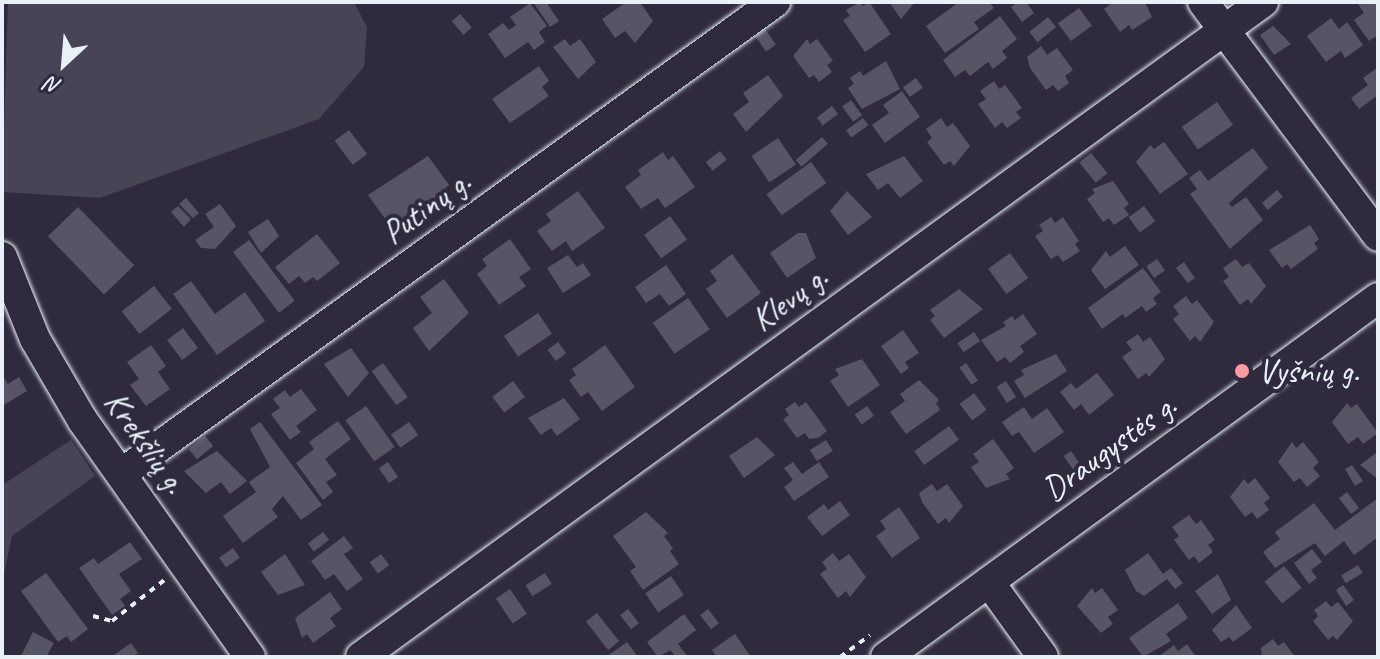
<!DOCTYPE html>
<html>
<head>
<meta charset="utf-8">
<style>
  body { margin:0 }
  #map { position:relative; width:1380px; height:659px; overflow:hidden; background:#2f2a3d; font-family:Caveat,sans-serif }
  div>[style] { position:absolute }
  [style*='--x'] { left:calc(var(--x)*1px); top:calc(var(--y)*1px); width:calc(var(--w)*1px); rotate:calc(var(--a)*1deg) }
  .green>* { inset:0; background:#464455 }
  .building>* { inset:0; background:#575565; transform-origin:0 0 }
  .path>* { height:4px; margin-top:-2px; transform-origin:0; background:repeating-linear-gradient(90deg,#e8f1f8 0 6px,transparent 0 12px) }
  .roads { filter:drop-shadow(0 0 2px #e8f1f8) drop-shadow(0 0 2px #e8f1f8) }
  .minor>* { height:30px; margin:-15px; padding:0 15px; transform-origin:15px; border-radius:15px; background:#2f2a3d }
  .dots>* { width:22px; height:22px; translate:-50% -50%; box-sizing:border-box; border:4px solid #2f2a3d; border-radius:50% }
  span { translate:-50% -50%; white-space:nowrap; text-align:center; line-height:1.15; -webkit-text-stroke:8px #2f2a3d; paint-order:stroke }
  .street-label { font-size:34px; color:#e8f1f8 }
  .poi-label { font-size:34px; color:#e8f1f8 }
  .left { translate:0 -50%; text-align:left }
  .frame { position:absolute; inset:0; border:4px solid #e8f1f8; pointer-events:none }
  .north { position:absolute; left:24px; top:24px; width:80px; height:80px; -webkit-text-stroke:6px #2f2a3d; paint-order:stroke; rotate:206deg; font-size:22px; font-weight:700; line-height:32px; text-align:center; color:#e8f1f8 }
  .north::after { content:''; display:block; margin:auto; width:28px; height:36px; background:#e8f1f8; clip-path:polygon(50% 0,100% 100%,50% 72%,0 100%) }
</style>
</head>
<body>
<div id="map">
  <div class="green">
    <i style="clip-path:polygon(8px 2px,354px 2px,367px 27px,364px 67px,319px 119px,100px 198px,2px 192px)"></i>
    <i style="clip-path:polygon(71px 440px,95px 476px,12px 536px,2px 584px,2px 485px)"></i>
  </div>
  <div class="building">
    <i style="clip-path:polygon(533px 2px,546px 2px,559px 21px,550px 27px)"></i>
    <i style="clip-path:polygon(626px 2px,640px 2px,653px 21px,635px 43px,625px 31px,615px 38px,602px 19px)"></i>
    <i style="clip-path:polygon(860px 2px,863px 6px,869px 2px,891px 34px,865px 52px,843px 20px,850px 16px,846px 10px)"></i>
    <i style="clip-path:polygon(889px 2px,915px 2px,901px 19px)"></i>
    <i style="clip-path:polygon(959px 2px,989px 2px,994px 8px,974px 22px,979px 29px,945px 53px,926px 26px)"></i>
    <i style="clip-path:polygon(1018px 2px,1026px 2px,1034px 13px,1022px 22px,1011px 7px)"></i>
    <i style="clip-path:polygon(1113px 2px,1145px 2px,1152px 17px,1132px 30px,1129px 25px,1120px 32px,1104px 9px)"></i>
    <i style="clip-path:polygon(1357px 2px,1378px 2px,1378px 35px,1369px 41px,1354px 20px,1364px 13px)"></i>
    <i style="clip-path:polygon(530px 3px,547px 26px,539px 32px,545px 42px,534px 50px,528px 42px,505px 58px,488px 34px,503px 23px,509px 30px,516px 25px,510px 17px)"></i>
    <i style="left:1079px;top:8px;width:22px;height:26px;rotate:54deg"></i>
    <i style="left:460px;top:14px;width:18px;height:11px;rotate:49deg"></i>
    <i style="clip-path:polygon(1000px 16px,1017px 39px,1002px 51px,1007px 58px,993px 69px,988px 62px,970px 76px,965px 70px,955px 77px,943px 60px)"></i>
    <i style="left:1048px;top:17px;width:13px;height:24px;rotate:51deg"></i>
    <i style="clip-path:polygon(1331px 18px,1339px 29px,1347px 22px,1363px 45px,1345px 58px,1341px 51px,1326px 62px,1307px 36px)"></i>
    <i style="clip-path:polygon(1273px 26px,1291px 44px,1274px 55px,1260px 35px)"></i>
    <i style="left:765px;top:29px;width:19px;height:12px;rotate:55deg"></i>
    <i style="clip-path:polygon(565px 39px,570px 46px,580px 39px,596px 62px,578px 79px,553px 47px)"></i>
    <i style="clip-path:polygon(807px 39px,810px 44px,817px 39px,833px 61px,827px 65px,832px 72px,819px 82px,814px 75px,809px 78px,793px 56px)"></i>
    <i style="clip-path:polygon(1041px 46px,1047px 55px,1057px 48px,1073px 70px,1065px 76px,1069px 83px,1058px 91px,1053px 85px,1046px 90px,1030px 68px,1027px 57px)"></i>
    <i style="clip-path:polygon(886px 61px,900px 89px,862px 109px,848px 88px,854px 84px,850px 78px,860px 71px,863px 76px)"></i>
    <i style="clip-path:polygon(539px 66px,549px 81px,542px 87px,549px 96px,510px 123px,492px 99px)"></i>
    <i style="clip-path:polygon(1378px 67px,1378px 95px,1359px 109px,1351px 98px,1368px 85px,1363px 78px)"></i>
    <i style="clip-path:polygon(768px 75px,783px 96px,746px 132px,733px 114px,749px 102px,743px 93px)"></i>
    <i style="left:916px;top:78px;width:12px;height:16px;rotate:55deg"></i>
    <i style="clip-path:polygon(994px 81px,999px 89px,1005px 85px,1022px 108px,1016px 112px,1021px 118px,1007px 128px,1002px 122px,995px 128px,978px 104px,986px 99px,980px 91px)"></i>
    <i style="clip-path:polygon(902px 91px,920px 117px,885px 143px,872px 125px,889px 113px,883px 105px)"></i>
    <i style="left:851px;top:100px;width:19px;height:11px;rotate:54deg"></i>
    <i style="left:1217px;top:102px;width:28px;height:43px;rotate:55deg"></i>
    <i style="left:832px;top:106px;width:10px;height:19px;rotate:53deg"></i>
    <i style="left:863px;top:118px;width:9px;height:21px;rotate:54deg"></i>
    <i style="clip-path:polygon(941px 118px,947px 127px,953px 123px,970px 146px,954px 166px,950px 161px,944px 165px,927px 142px,932px 138px,926px 129px)"></i>
    <i style="left:349px;top:130px;width:30px;height:18px;rotate:53deg"></i>
    <i style="left:822px;top:137px;width:9px;height:35px;rotate:49deg"></i>
    <i style="left:778px;top:138px;width:32px;height:32px;rotate:56deg"></i>
    <i style="clip-path:polygon(1164px 142px,1188px 174px,1160px 194px,1136px 162px,1150px 145px,1154px 149px)"></i>
    <i style="clip-path:polygon(1253px 148px,1268px 168px,1229px 203px,1232px 207px,1246px 197px,1263px 220px,1230px 249px,1190px 194px,1197px 189px,1189px 178px,1200px 170px,1208px 181px)"></i>
    <i style="left:720px;top:151px;width:11px;height:18px;rotate:52deg"></i>
    <i style="clip-path:polygon(663px 152px,668px 160px,673px 156px,695px 187px,665px 208px,658px 198px,641px 209px,625px 187px,641px 175px,638px 170px)"></i>
    <i style="left:1091px;top:153px;width:26px;height:15px;rotate:51deg"></i>
    <i style="clip-path:polygon(428px 156px,449px 185px,429px 204px,427px 201px,391px 227px,368px 195px)"></i>
    <i style="clip-path:polygon(904px 156px,923px 181px,900px 198px,888px 183px,878px 190px,866px 174px)"></i>
    <i style="left:811px;top:162px;width:26px;height:55px;rotate:54deg"></i>
    <i style="clip-path:polygon(1113px 181px,1129px 204px,1124px 208px,1129px 215px,1114px 225px,1109px 218px,1103px 222px,1087px 199px,1095px 193px,1092px 189px)"></i>
    <i style="left:1277px;top:190px;width:9px;height:20px;rotate:49deg"></i>
    <i style="clip-path:polygon(578px 191px,605px 228px,572px 251px,566px 241px,552px 251px,537px 231px,551px 221px,546px 214px)"></i>
    <i style="clip-path:polygon(847px 191px,872px 217px,848px 235px,830px 211px)"></i>
    <i style="clip-path:polygon(186px 198px,199px 213px,193px 218px,179px 204px)"></i>
    <i style="clip-path:polygon(220px 204px,236px 226px,215px 249px,201px 248px,195px 240px,214px 227px,205px 214px)"></i>
    <i style="clip-path:polygon(178px 206px,191px 219px,184px 227px,171px 212px)"></i>
    <i style="left:1144px;top:206px;width:19px;height:19px;rotate:54deg"></i>
    <i style="left:78px;top:207px;width:81px;height:42px;rotate:46deg"></i>
    <i style="left:670px;top:216px;width:29px;height:32px;rotate:54deg"></i>
    <i style="clip-path:polygon(1051px 217px,1055px 223px,1063px 217px,1079px 241px,1075px 244px,1080px 251px,1063px 262px,1058px 255px,1051px 259px,1035px 236px,1043px 231px,1039px 225px)"></i>
    <i style="clip-path:polygon(268px 219px,279px 236px,261px 253px,248px 232px)"></i>
    <i style="clip-path:polygon(1310px 225px,1319px 239px,1314px 243px,1318px 249px,1291px 269px,1287px 264px,1282px 268px,1269px 250px)"></i>
    <i style="clip-path:polygon(798px 233px,806px 233px,816px 258px,787px 278px,770px 253px)"></i>
    <i style="clip-path:polygon(317px 234px,340px 263px,317px 281px,313px 277px,305px 283px,299px 276px,289px 284px,275px 267px)"></i>
    <i style="clip-path:polygon(510px 239px,531px 269px,519px 277px,526px 286px,499px 305px,477px 274px,487px 266px,482px 259px)"></i>
    <i style="left:249px;top:240px;width:76px;height:20px;rotate:53deg"></i>
    <i style="clip-path:polygon(1125px 246px,1139px 265px,1105px 289px,1091px 270px,1106px 251px,1110px 257px)"></i>
    <i style="left:1010px;top:253px;width:31px;height:27px;rotate:54deg"></i>
    <i style="clip-path:polygon(732px 254px,761px 293px,727px 318px,706px 289px,717px 281px,710px 271px)"></i>
    <i style="clip-path:polygon(568px 255px,577px 267px,583px 263px,591px 275px,563px 293px,547px 268px)"></i>
    <i style="left:1157px;top:259px;width:14px;height:13px;rotate:56deg"></i>
    <i style="clip-path:polygon(1236px 259px,1242px 267px,1249px 263px,1266px 286px,1251px 304px,1248px 299px,1240px 305px,1223px 281px,1229px 277px,1223px 268px)"></i>
    <i style="clip-path:polygon(1184px 262px,1195px 278px,1188px 283px,1176px 268px)"></i>
    <i style="clip-path:polygon(666px 265px,686px 294px,669px 306px,660px 294px,646px 303px,635px 287px)"></i>
    <i style="clip-path:polygon(1143px 268px,1161px 292px,1153px 298px,1157px 304px,1146px 312px,1142px 306px,1125px 318px,1123px 314px,1102px 329px,1088px 308px)"></i>
    <i style="clip-path:polygon(444px 279px,469px 313px,429px 351px,413px 328px,432px 313px,420px 297px)"></i>
    <i style="clip-path:polygon(191px 281px,215px 314px,245px 292px,265px 321px,217px 355px,173px 294px)"></i>
    <i style="left:154px;top:286px;width:29px;height:41px;rotate:52deg"></i>
    <i style="clip-path:polygon(959px 289px,983px 309px,944px 338px,930px 320px,935px 316px,930px 310px)"></i>
    <i style="clip-path:polygon(1186px 296px,1192px 304px,1197px 300px,1214px 322px,1200px 342px,1195px 336px,1190px 341px,1173px 319px,1179px 314px,1173px 306px)"></i>
    <i style="left:688px;top:298px;width:38px;height:43px;rotate:55deg"></i>
    <i style="left:538px;top:313px;width:25px;height:41px;rotate:56deg"></i>
    <i style="clip-path:polygon(1023px 314px,1037px 334px,1020px 346px,1024px 352px,1010px 363px,1005px 357px,997px 362px,981px 340px,1006px 326px,1003px 322px,1012px 316px,1015px 320px)"></i>
    <i style="left:183px;top:328px;width:25px;height:20px;rotate:53deg"></i>
    <i style="clip-path:polygon(903px 330px,919px 353px,905px 362px,909px 368px,901px 374px,881px 346px)"></i>
    <i style="left:974px;top:332px;width:11px;height:20px;rotate:56deg"></i>
    <i style="clip-path:polygon(1138px 334px,1143px 342px,1150px 337px,1165px 359px,1149px 377px,1146px 373px,1138px 379px,1122px 357px,1132px 350px,1126px 342px)"></i>
    <i style="left:558px;top:342px;width:14px;height:13px;rotate:54deg"></i>
    <i style="clip-path:polygon(151px 345px,166px 366px,158px 372px,170px 389px,146px 406px,130px 385px,139px 379px,127px 362px)"></i>
    <i style="clip-path:polygon(605px 345px,635px 387px,602px 411px,588px 392px,581px 397px,569px 380px,576px 375px,572px 369px)"></i>
    <i style="clip-path:polygon(351px 348px,369px 373px,348px 397px,324px 364px)"></i>
    <i style="clip-path:polygon(1056px 354px,1067px 371px,1025px 398px,1014px 381px,1024px 375px,1021px 370px)"></i>
    <i style="clip-path:polygon(862px 359px,880px 385px,848px 407px,830px 381px,839px 375px,835px 369px)"></i>
    <i style="left:383px;top:363px;width:42px;height:14px;rotate:54deg"></i>
    <i style="left:966px;top:363px;width:21px;height:8px;rotate:55deg"></i>
    <i style="clip-path:polygon(1097px 373px,1114px 395px,1089px 415px,1081px 404px,1074px 410px,1060px 392px,1071px 383px,1076px 389px)"></i>
    <i style="clip-path:polygon(2px 375px,8px 384px,19px 377px,27px 391px,2px 406px)"></i>
    <i style="clip-path:polygon(919px 380px,939px 400px,936px 403px,940px 410px,906px 434px,890px 412px,905px 401px,900px 394px)"></i>
    <i style="left:513px;top:381px;width:20px;height:26px;rotate:53deg"></i>
    <i style="left:1006px;top:381px;width:19px;height:11px;rotate:58deg"></i>
    <i style="clip-path:polygon(301px 389px,317px 410px,296px 426px,301px 432px,290px 440px,271px 414px,280px 408px,273px 399px,285px 390px,290px 397px)"></i>
    <i style="left:974px;top:393px;width:21px;height:18px;rotate:53deg"></i>
    <i style="clip-path:polygon(564px 398px,580px 419px,557px 436px,551px 428px,541px 435px,528px 418px)"></i>
    <i style="clip-path:polygon(795px 402px,799px 407px,806px 402px,827px 431px,818px 438px,809px 439px,805px 433px,797px 438px,783px 419px,789px 415px,785px 409px)"></i>
    <i style="clip-path:polygon(1347px 403px,1351px 408px,1357px 404px,1378px 433px,1363px 444px,1358px 437px,1348px 444px,1332px 422px)"></i>
    <i style="left:366px;top:406px;width:50px;height:25px;rotate:55deg"></i>
    <i style="left:867px;top:406px;width:12px;height:15px;rotate:55deg"></i>
    <i style="clip-path:polygon(1024px 407px,1032px 419px,1047px 408px,1064px 432px,1034px 453px,1019px 432px,1012px 436px,1002px 422px)"></i>
    <i style="clip-path:polygon(338px 421px,351px 439px,325px 459px,337px 475px,326px 482px,333px 492px,323px 500px,296px 463px,314px 449px,309px 442px)"></i>
    <i style="clip-path:polygon(260px 422px,322px 505px,301px 520px,283px 496px,272px 509px,278px 517px,243px 543px,223px 516px,256px 492px,249px 482px,270px 467px,250px 429px)"></i>
    <i style="left:409px;top:422px;width:16px;height:22px;rotate:55deg"></i>
    <i style="left:949px;top:426px;width:17px;height:43px;rotate:54deg"></i>
    <i style="left:205px;top:436px;width:13px;height:21px;rotate:51deg"></i>
    <i style="clip-path:polygon(757px 437px,775px 455px,744px 478px,729px 456px)"></i>
    <i style="clip-path:polygon(993px 439px,1014px 468px,1006px 474px,1010px 479px,986px 488px,971px 467px,979px 462px,973px 454px)"></i>
    <i style="left:826px;top:440px;width:13px;height:19px;rotate:58deg"></i>
    <i style="clip-path:polygon(1292px 442px,1296px 448px,1303px 442px,1319px 462px,1313px 468px,1320px 476px,1307px 487px,1300px 478px,1294px 482px,1278px 462px)"></i>
    <i style="clip-path:polygon(217px 451px,247px 481px,230px 494px,221px 482px,206px 493px,184px 471px)"></i>
    <i style="left:1071px;top:451px;width:21px;height:9px;rotate:55deg"></i>
    <i style="clip-path:polygon(1376px 453px,1378px 475px,1375px 477px,1360px 465px)"></i>
    <i style="left:388px;top:462px;width:18px;height:11px;rotate:56deg"></i>
    <i style="clip-path:polygon(793px 462px,802px 474px,819px 462px,829px 477px,794px 501px,784px 487px,793px 480px,784px 468px)"></i>
    <i style="clip-path:polygon(1352px 465px,1363px 481px,1355px 486px,1345px 469px)"></i>
    <i style="clip-path:polygon(1255px 478px,1270px 498px,1264px 503px,1269px 510px,1257px 519px,1252px 512px,1245px 517px,1230px 497px,1244px 479px,1248px 484px)"></i>
    <i style="clip-path:polygon(932px 484px,937px 491px,947px 484px,963px 506px,949px 523px,946px 518px,938px 524px,922px 502px,919px 493px)"></i>
    <i style="left:1347px;top:492px;width:20px;height:10px;rotate:53deg"></i>
    <i style="clip-path:polygon(1378px 498px,1378px 537px,1354px 555px,1344px 541px,1325px 556px,1315px 543px,1275px 568px,1263px 552px,1280px 539px,1275px 532px,1314px 503px,1335px 530px)"></i>
    <i style="clip-path:polygon(840px 501px,850px 515px,822px 536px,807px 517px,824px 504px,828px 510px)"></i>
    <i style="clip-path:polygon(899px 507px,920px 538px,892px 558px,876px 536px,886px 529px,880px 521px)"></i>
    <i style="clip-path:polygon(646px 512px,668px 533px,664px 536px,673px 548px,670px 551px,679px 564px,643px 590px,630px 571px,636px 567px,613px 536px)"></i>
    <i style="clip-path:polygon(1189px 515px,1196px 524px,1201px 520px,1215px 540px,1208px 545px,1213px 552px,1199px 563px,1194px 556px,1189px 560px,1174px 540px,1179px 536px,1172px 527px)"></i>
    <i style="left:323px;top:532px;width:10px;height:19px;rotate:53deg"></i>
    <i style="clip-path:polygon(344px 536px,353px 548px,344px 554px,363px 579px,347px 591px,334px 574px,325px 580px,311px 561px)"></i>
    <i style="clip-path:polygon(130px 542px,142px 559px,119px 574px,131px 591px,120px 599px,125px 606px,112px 615px,79px 568px,94px 558px,98px 564px)"></i>
    <i style="left:233px;top:548px;width:12px;height:17px;rotate:55deg"></i>
    <i style="clip-path:polygon(1312px 549px,1322px 562px,1311px 570px,1317px 578px,1309px 584px,1294px 563px)"></i>
    <i style="clip-path:polygon(833px 553px,839px 561px,849px 554px,866px 577px,850px 597px,846px 591px,838px 598px,820px 574px,827px 569px,822px 562px)"></i>
    <i style="clip-path:polygon(1148px 553px,1163px 574px,1171px 568px,1183px 583px,1175px 589px,1167px 579px,1144px 596px,1136px 591px,1125px 570px)"></i>
    <i style="clip-path:polygon(285px 554px,305px 585px,278px 595px,261px 572px)"></i>
    <i style="left:381px;top:554px;width:14px;height:14px;rotate:54deg"></i>
    <i style="left:1358px;top:565px;width:9px;height:20px;rotate:58deg"></i>
    <i style="left:1284px;top:566px;width:28px;height:25px;rotate:51deg"></i>
    <i style="clip-path:polygon(46px 573px,88px 629px,71px 642px,67px 636px,58px 642px,21px 591px)"></i>
    <i style="left:545px;top:573px;width:13px;height:23px;rotate:58deg"></i>
    <i style="clip-path:polygon(1218px 574px,1231px 600px,1212px 614px,1195px 591px)"></i>
    <i style="left:671px;top:576px;width:23px;height:31px;rotate:56deg"></i>
    <i style="clip-path:polygon(1343px 585px,1354px 600px,1346px 606px,1336px 590px)"></i>
    <i style="clip-path:polygon(1092px 588px,1095px 593px,1102px 588px,1118px 610px,1108px 617px,1113px 624px,1101px 633px,1077px 606px)"></i>
    <i style="left:510px;top:589px;width:30px;height:17px;rotate:56deg"></i>
    <i style="clip-path:polygon(330px 592px,342px 609px,330px 618px,336px 626px,313px 643px,307px 634px,302px 638px,295px 618px)"></i>
    <i style="clip-path:polygon(1326px 601px,1331px 607px,1338px 602px,1353px 621px,1337px 640px,1333px 636px,1328px 640px,1313px 621px,1318px 616px,1314px 610px)"></i>
    <i style="clip-path:polygon(1178px 603px,1188px 618px,1166px 634px,1171px 641px,1143px 657px,1129px 638px)"></i>
    <i style="clip-path:polygon(1236px 605px,1252px 628px,1233px 642px,1229px 637px,1221px 642px,1212px 630px)"></i>
    <i style="left:628px;top:609px;width:18px;height:10px;rotate:52deg"></i>
    <i style="left:708px;top:609px;width:18px;height:10px;rotate:52deg"></i>
    <i style="left:597px;top:613px;width:36px;height:14px;rotate:52deg"></i>
    <i style="clip-path:polygon(684px 614px,696px 630px,678px 644px,688px 657px,676px 657px,670px 650px,658px 657px,647px 642px)"></i>
    <i style="clip-path:polygon(33px 632px,54px 643px,46px 657px,21px 656px)"></i>
    <i style="clip-path:polygon(735px 634px,751px 657px,717px 657px,712px 650px)"></i>
    <i style="clip-path:polygon(1273px 639px,1278px 646px,1284px 642px,1295px 657px,1262px 657px,1261px 648px)"></i>
    <i style="clip-path:polygon(627px 642px,638px 657px,606px 657px)"></i>
    <i style="clip-path:polygon(131px 643px,138px 653px,133px 657px,111px 657px)"></i>
    <i style="clip-path:polygon(1187px 644px,1196px 657px,1158px 657px,1174px 645px,1178px 651px)"></i>
  </div>
  <div class="path">
    <i style="--x:93;--y:616;--w:20;--a:15"></i>
    <i style="--x:112;--y:621;--w:70;--a:-38"></i>
    <i style="--x:840;--y:657;--w:37;--a:-36"></i>
  </div>
  <div class="roads">
    <div class="minor">
      <i style="--x:1203;--y:2;--w:292;--a:53.2"></i>
      <i style="--x:2;--y:257;--w:88;--a:68.1"></i>
      <i style="--x:35;--y:339;--w:95;--a:59.7"></i>
      <i style="--x:83;--y:421;--w:289;--a:54.7"></i>
      <i style="--x:121;--y:474;--w:807;--a:-35.82"></i>
      <i style="--x:989;--y:582;--w:92;--a:54.2"></i>
      <i style="--x:361;--y:657;--w:1115;--a:-35.99"></i>
      <i style="--x:886;--y:657;--w:609;--a:-36.12"></i>
    </div>
  </div>
  <div class="dots">
    <i style="left:1242px;top:371px;background:#ff9aa2"></i>
  </div>
  <div class="street-label">
    <span style="left:426px;top:207px;rotate:-36deg">Putinų g.</span>
    <span style="left:789px;top:298px;rotate:-36deg">Klevų g.</span>
    <span style="left:146px;top:442px;rotate:55deg">Krekšlių g.</span>
    <span style="left:1109px;top:447px;rotate:-36deg">Draugystės g.</span>
  </div>
  <div class="poi-label">
    <span class="left" style="left:1258px;top:371px">Vyšnių g.</span>
  </div>
  <div class="frame"></div>
  <div class="north">N</div>
</div>
</body>
</html>
